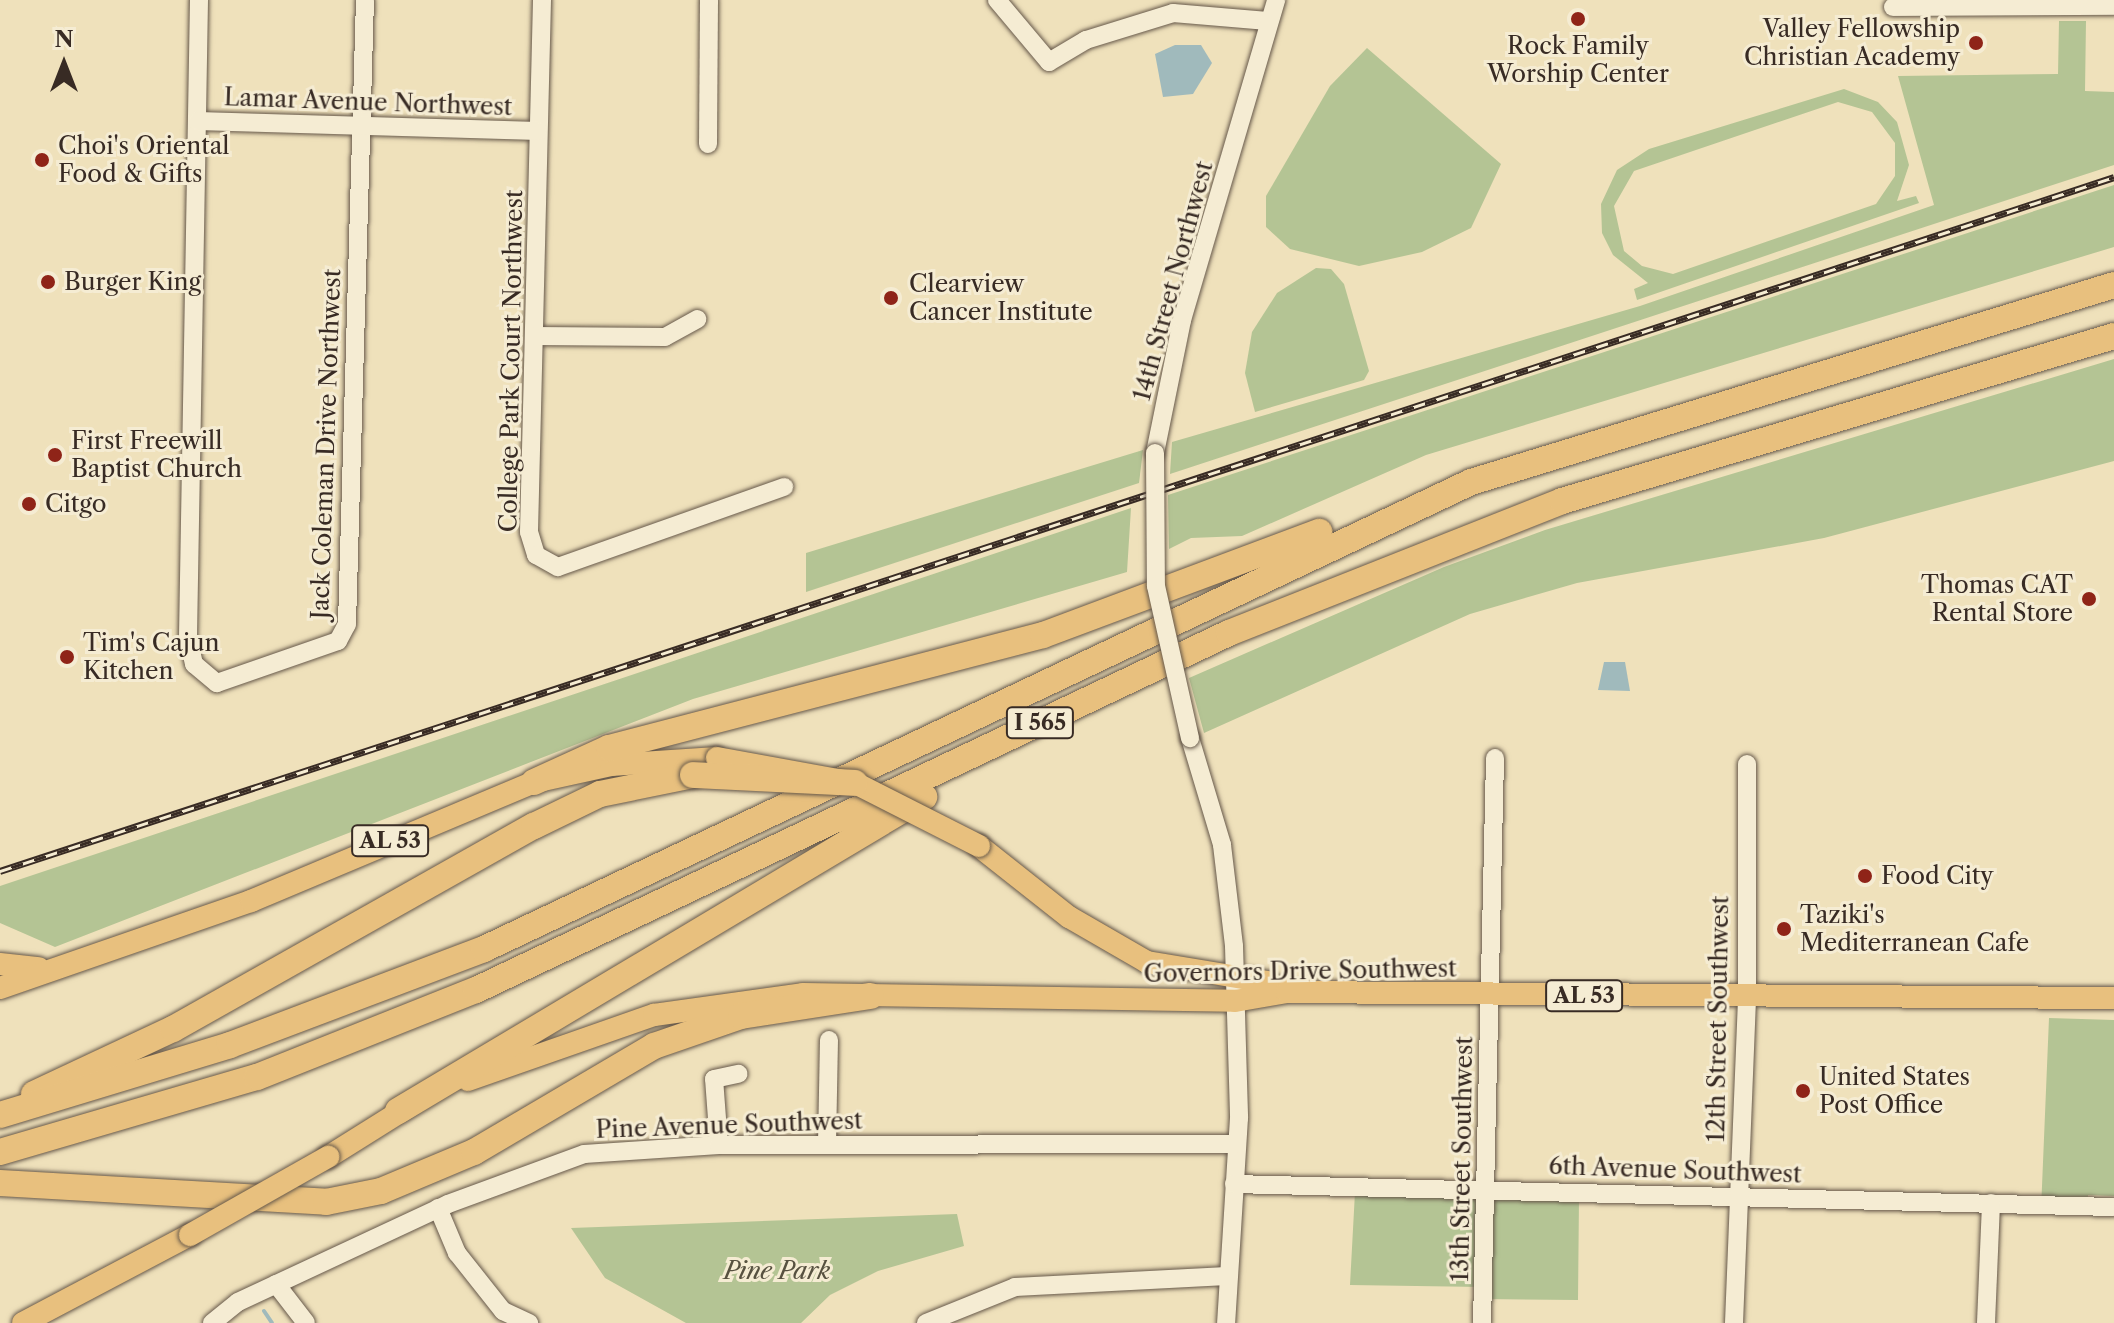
<!DOCTYPE html>
<html>
<head>
<meta charset="utf-8">
<style>
  body { margin:0 }
  #map { position:relative; width:2114px; height:1323px; overflow:hidden; background:#efe1bb; font-family:"Libre Caslon Text",serif }
  div>[style] { position:absolute }
  [style*='--x'] { left:calc(var(--x)*1px); top:calc(var(--y)*1px); width:calc(var(--w)*1px); rotate:calc(var(--a)*1deg) }
  .green>* { inset:0; background:#b4c494 }
  .water>* { inset:0; background:#a0babc }
  .stream>* { height:4px; margin:-2px; padding:0 2px; transform-origin:2px; border-radius:2px; background:#a0babc }
  .roads { filter:drop-shadow(0 0 2px #66584a) drop-shadow(0 0 2px #66584a) }
  .minor>* { height:18px; margin:-9px; padding:0 9px; transform-origin:9px; border-radius:9px; background:#f5ecd3 }
  .major>* { height:22px; margin:-11px; padding:0 11px; transform-origin:11px; border-radius:11px; background:#e8c07e }
  .highway>* { height:26px; margin:-13px; padding:0 13px; transform-origin:13px; border-radius:13px; background:#e8c07e }
  .rail>* { height:7px; margin-top:-3.5px; transform-origin:0; background:repeating-linear-gradient(90deg,#f5ecd3 0 12px,#382b24 0 24px); box-sizing:border-box; border-block:2px solid #382b24 }
  .bridges { filter:drop-shadow(0 0 2px #66584a) drop-shadow(0 0 2px #66584a) }
  .minor-bridge>* { height:18px; margin:-9px; padding:0 9px; transform-origin:9px; border-radius:9px; background:#f5ecd3 }
  .major-bridge>* { height:22px; margin:-11px; padding:0 11px; transform-origin:11px; border-radius:11px; background:#e8c07e }
  .highway-bridge>* { height:26px; margin:-13px; padding:0 13px; transform-origin:13px; border-radius:13px; background:#e8c07e }
  .dots>* { width:22px; height:22px; translate:-50% -50%; box-sizing:border-box; border:4px solid #f5ecd3; border-radius:50% }
  span { translate:-50% -50%; white-space:nowrap; text-align:center; line-height:1.15; -webkit-text-stroke:6px #f5ecd3; paint-order:stroke }
  .shield-label span { padding:2px 6px; background:#f5ecd3; border:2px solid; border-radius:6px; -webkit-text-stroke-width:0 }
  .shield-label { font-size:22px; color:#382b24; font-weight:700 }
  .poi-label { font-size:24px; color:#382b24 }
  .right { translate:-100% -50%; text-align:right }
  .left { translate:0 -50%; text-align:left }
  .street-label { font-size:24px; color:#382b24 }
  .park-label { font-size:24px; color:#575140; font-style:italic }
  .north { position:absolute; left:24px; top:24px; width:80px; height:80px; -webkit-text-stroke:6px #f5ecd3; paint-order:stroke; rotate:0deg; font-size:22px; font-weight:700; line-height:32px; text-align:center; color:#382b24 }
  .north::after { content:''; display:block; margin:auto; width:28px; height:36px; background:#382b24; clip-path:polygon(50% 0,100% 100%,50% 72%,0 100%) }
</style>
</head>
<body>
<div id="map">
  <div class="green">
    <i style="clip-path:polygon(2059px 21px,2086px 21px,2085px 91px,2114px 92px,2114px 165px,1170px 474px,1172px 442px,1640px 306px,1934px 205px,1898px 76px,2058px 74px)"></i>
    <i style="clip-path:polygon(1367px 48px,1501px 164px,1471px 228px,1422px 252px,1359px 266px,1290px 249px,1266px 227px,1266px 196px,1330px 86px)"></i>
    <i style="clip-path:polygon(evenodd,1844px 89px,1878px 102px,1897px 122px,1909px 165px,1897px 201px,1916px 196px,1919px 203px,1637px 300px,1634px 289px,1648px 283px,1613px 255px,1602px 233px,1601px 204px,1617px 170px,1649px 149px,1844px 89px,1838px 102px,1872px 112px,1895px 143px,1895px 176px,1876px 204px,1673px 274px,1642px 266px,1624px 251px,1614px 206px,1634px 171px,1838px 102px)"></i>
    <i style="clip-path:polygon(2114px 185px,2114px 247px,1426px 455px,1242px 536px,1191px 538px,1169px 549px,1168px 495px)"></i>
    <i style="clip-path:polygon(1316px 268px,1331px 269px,1344px 284px,1369px 371px,1364px 380px,1255px 412px,1245px 373px,1252px 332px,1277px 293px)"></i>
    <i style="clip-path:polygon(2114px 359px,2114px 461px,1824px 538px,1577px 583px,1470px 614px,1204px 733px,1189px 678px,1444px 567px,1545px 530px)"></i>
    <i style="clip-path:polygon(1143px 450px,1139px 483px,806px 592px,806px 553px)"></i>
    <i style="clip-path:polygon(1131px 508px,1127px 572px,693px 699px,55px 947px,0 923px,0 886px)"></i>
    <i style="clip-path:polygon(2049px 1018px,2114px 1020px,2114px 1196px,2088px 1195px,2088px 1212px,2041px 1210px)"></i>
    <i style="clip-path:polygon(1355px 1192px,1579px 1198px,1578px 1300px,1482px 1299px,1482px 1287px,1350px 1285px)"></i>
    <i style="clip-path:polygon(957px 1214px,964px 1246px,878px 1271px,830px 1295px,801px 1323px,686px 1323px,605px 1278px,571px 1228px)"></i>
  </div>
  <div class="water">
    <i style="clip-path:polygon(1175px 45px,1201px 45px,1212px 63px,1193px 94px,1163px 97px,1155px 54px)"></i>
    <i style="clip-path:polygon(1604px 662px,1625px 662px,1630px 691px,1598px 690px)"></i>
  </div>
  <div class="stream">
    <i style="--x:264;--y:1311;--w:14;--a:56"></i>
  </div>
  <div class="roads">
    <div class="minor">
      <i style="--x:199;--y:0;--w:638;--a:90.99"></i>
      <i style="--x:188;--y:638;--w:27;--a:77"></i>
      <i style="--x:194;--y:664;--w:30;--a:40"></i>
      <i style="--x:217;--y:683;--w:128;--a:-19.1"></i>
      <i style="--x:338;--y:641;--w:19;--a:-62"></i>
      <i style="--x:347;--y:624;--w:624;--a:-88.35"></i>
      <i style="--x:542;--y:0;--w:532;--a:91.4"></i>
      <i style="--x:529;--y:532;--w:24;--a:73"></i>
      <i style="--x:536;--y:555;--w:25;--a:29"></i>
      <i style="--x:558;--y:567;--w:240;--a:-19.5"></i>
      <i style="--x:997;--y:0;--w:81;--a:50"></i>
      <i style="--x:1049;--y:62;--w:43;--a:-30.7"></i>
      <i style="--x:1086;--y:40;--w:91;--a:-17.2"></i>
      <i style="--x:1173;--y:13;--w:95;--a:4.8"></i>
      <i style="--x:1893;--y:7;--w:221;--a:-0.3"></i>
      <i style="--x:198;--y:121;--w:340;--a:1.7"></i>
      <i style="--x:708;--y:144;--w:144;--a:-89.6"></i>
      <i style="--x:534;--y:336;--w:131;--a:0.4"></i>
      <i style="--x:665;--y:337;--w:37;--a:-29"></i>
      <i style="--x:1155;--y:453;--w:136;--a:-78.5"></i>
      <i style="--x:1182;--y:320;--w:334;--a:-73.6"></i>
      <i style="--x:1190;--y:738;--w:112;--a:73.3"></i>
      <i style="--x:1222;--y:845;--w:102;--a:83.2"></i>
      <i style="--x:1234;--y:946;--w:172;--a:88.3"></i>
      <i style="--x:1239;--y:1118;--w:205;--a:93.6"></i>
      <i style="--x:827;--y:1144;--w:104;--a:-88.9"></i>
      <i style="--x:719;--y:1145;--w:66;--a:-94.3"></i>
      <i style="--x:714;--y:1079;--w:25;--a:-12"></i>
      <i style="--x:1234;--y:1184;--w:880;--a:1.5"></i>
      <i style="--x:438;--y:1208;--w:49;--a:67.1"></i>
      <i style="--x:457;--y:1253;--w:74;--a:51.6"></i>
      <i style="--x:503;--y:1311;--w:29;--a:25"></i>
      <i style="--x:276;--y:1284;--w:49;--a:52.4"></i>
      <i style="--x:212;--y:1323;--w:33;--a:-39"></i>
      <i style="--x:238;--y:1302;--w:232;--a:-25"></i>
      <i style="--x:448;--y:1204;--w:145;--a:-20.2"></i>
      <i style="--x:584;--y:1154;--w:135;--a:-3.8"></i>
      <i style="--x:719;--y:1145;--w:518;--a:-0.11"></i>
      <i style="--x:926;--y:1323;--w:96;--a:-22"></i>
      <i style="--x:1015;--y:1287;--w:212;--a:-3"></i>
      <i style="--x:1482;--y:1323;--w:565;--a:-88.68"></i>
      <i style="--x:1734;--y:1323;--w:325;--a:-87.7"></i>
      <i style="--x:1747;--y:998;--w:234;--a:-90"></i>
      <i style="--x:1986;--y:1323;--w:120;--a:-87.6"></i>
    </div>
    <div class="major">
      <i style="--x:979;--y:846;--w:115;--a:38.3"></i>
      <i style="--x:1069;--y:917;--w:90;--a:30"></i>
      <i style="--x:1147;--y:962;--w:121;--a:9.5"></i>
      <i style="--x:1266;--y:982;--w:23;--a:25"></i>
      <i style="--x:0;--y:964;--w:39;--a:6"></i>
      <i style="--x:0;--y:988;--w:266;--a:-19.1"></i>
      <i style="--x:251;--y:901;--w:307;--a:-22.8"></i>
      <i style="--x:534;--y:782;--w:79;--a:-12.4"></i>
      <i style="--x:611;--y:765;--w:106;--a:-3.8"></i>
      <i style="--x:468;--y:1080;--w:197;--a:-19.3"></i>
      <i style="--x:654;--y:1015;--w:150;--a:-8"></i>
      <i style="--x:803;--y:994;--w:432;--a:0.9"></i>
      <i style="--x:1235;--y:1001;--w:53;--a:-9.8"></i>
      <i style="--x:1287;--y:992;--w:827;--a:0.42"></i>
      <i style="--x:328;--y:1157;--w:98;--a:-32.1"></i>
      <i style="--x:23;--y:1323;--w:189;--a:-27.8"></i>
    </div>
    <div class="highway">
      <i style="--x:534;--y:782;--w:82;--a:-24.4"></i>
      <i style="--x:609;--y:748;--w:448;--a:-14.6"></i>
      <i style="--x:1043;--y:635;--w:295;--a:-20.5"></i>
      <i style="--x:34;--y:1094;--w:153;--a:-25.1"></i>
      <i style="--x:173;--y:1029;--w:414;--a:-29.4"></i>
      <i style="--x:534;--y:826;--w:73;--a:-25.9"></i>
      <i style="--x:600;--y:794;--w:95;--a:-11.5"></i>
      <i style="--x:398;--y:1111;--w:613;--a:-30.84"></i>
      <i style="--x:0;--y:1115;--w:240;--a:-16.9"></i>
      <i style="--x:230;--y:1045;--w:272;--a:-20.7"></i>
      <i style="--x:484;--y:949;--w:1092;--a:-25.32"></i>
      <i style="--x:1471;--y:482;--w:673;--a:-17.03"></i>
      <i style="--x:0;--y:1152;--w:268;--a:-16.3"></i>
      <i style="--x:257;--y:1077;--w:236;--a:-21.7"></i>
      <i style="--x:476;--y:990;--w:833;--a:-25.37"></i>
      <i style="--x:1229;--y:633;--w:358;--a:-21.6"></i>
      <i style="--x:1562;--y:501;--w:576;--a:-16.64"></i>
      <i style="--x:0;--y:1183;--w:327;--a:3.3"></i>
      <i style="--x:326;--y:1202;--w:56;--a:-11.3"></i>
      <i style="--x:381;--y:1191;--w:101;--a:-22.8"></i>
      <i style="--x:474;--y:1152;--w:209;--a:-30.5"></i>
      <i style="--x:654;--y:1046;--w:92;--a:-19"></i>
      <i style="--x:741;--y:1016;--w:131;--a:-8.8"></i>
    </div>
  </div>
  <div class="rail">
    <i style="--x:0;--y:871;--w:2225;--a:-18.17"></i>
  </div>
  <div class="bridges">
    <div class="minor-bridge">
      <i style="--x:1155;--y:453;--w:133;--a:89.6"></i>
      <i style="--x:1156;--y:586;--w:156;--a:77.4"></i>
    </div>
    <div class="major-bridge">
      <i style="--x:717;--y:758;--w:140;--a:10.3"></i>
      <i style="--x:855;--y:783;--w:139;--a:26.9"></i>
      <i style="--x:190;--y:1235;--w:159;--a:-29.5"></i>
    </div>
    <div class="highway-bridge">
      <i style="--x:693;--y:775;--w:162;--a:2.8"></i>
    </div>
  </div>
  <div class="dots">
    <i style="left:1578px;top:19px;background:#8f2418"></i>
    <i style="left:1976px;top:43px;background:#8f2418"></i>
    <i style="left:42px;top:160px;background:#8f2418"></i>
    <i style="left:48px;top:282px;background:#8f2418"></i>
    <i style="left:891px;top:298px;background:#8f2418"></i>
    <i style="left:55px;top:455px;background:#8f2418"></i>
    <i style="left:29px;top:504px;background:#8f2418"></i>
    <i style="left:2089px;top:599px;background:#8f2418"></i>
    <i style="left:67px;top:657px;background:#8f2418"></i>
    <i style="left:1865px;top:876px;background:#8f2418"></i>
    <i style="left:1784px;top:929px;background:#8f2418"></i>
    <i style="left:1803px;top:1091px;background:#8f2418"></i>
  </div>
  <div class="shield-label">
    <span style="left:1040px;top:723px">I 565</span>
    <span style="left:390px;top:841px">AL 53</span>
    <span style="left:1584px;top:996px">AL 53</span>
  </div>
  <div class="poi-label">
    <span class="right" style="left:1960px;top:43px">Valley Fellowship<br>Christian Academy</span>
    <span style="left:1578px;top:60px">Rock Family<br>Worship Center</span>
    <span class="left" style="left:58px;top:160px">Choi's Oriental<br>Food &amp; Gifts</span>
    <span class="left" style="left:64px;top:282px">Burger King</span>
    <span class="left" style="left:909px;top:298px">Clearview<br>Cancer Institute</span>
    <span class="left" style="left:71px;top:455px">First Freewill<br>Baptist Church</span>
    <span class="left" style="left:45px;top:504px">Citgo</span>
    <span class="right" style="left:2073px;top:599px">Thomas CAT<br>Rental Store</span>
    <span class="left" style="left:83px;top:657px">Tim's Cajun<br>Kitchen</span>
    <span class="left" style="left:1881px;top:876px">Food City</span>
    <span class="left" style="left:1800px;top:929px">Taziki's<br>Mediterranean Cafe</span>
    <span class="left" style="left:1819px;top:1091px">United States<br>Post Office</span>
  </div>
  <div class="street-label">
    <span style="left:368px;top:102px;rotate:2deg">Lamar Avenue Northwest</span>
    <span style="left:1173px;top:281px;rotate:-75deg">14th Street Northwest</span>
    <span style="left:511px;top:361px;rotate:-89deg">College Park Court Northwest</span>
    <span style="left:326px;top:444px;rotate:-88deg">Jack Coleman Drive Northwest</span>
    <span style="left:1300px;top:971px;rotate:-1deg">Governors Drive Southwest</span>
    <span style="left:1718px;top:1019px;rotate:-89deg">12th Street Southwest</span>
    <span style="left:729px;top:1125px;rotate:-2deg">Pine Avenue Southwest</span>
    <span style="left:1462px;top:1159px;rotate:-89deg">13th Street Southwest</span>
    <span style="left:1675px;top:1170px;rotate:2deg">6th Avenue Southwest</span>
  </div>
  <div class="park-label">
    <span style="left:777px;top:1271px">Pine Park</span>
  </div>
  <div class="north">N</div>
</div>
</body>
</html>
